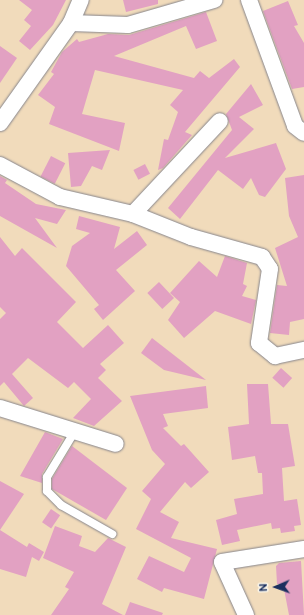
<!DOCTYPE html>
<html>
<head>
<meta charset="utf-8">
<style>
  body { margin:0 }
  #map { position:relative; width:304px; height:615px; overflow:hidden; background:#f1dbbb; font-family:"Balsamiq Sans",sans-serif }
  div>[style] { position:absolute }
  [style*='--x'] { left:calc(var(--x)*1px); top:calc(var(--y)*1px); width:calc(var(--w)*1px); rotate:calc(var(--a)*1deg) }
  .building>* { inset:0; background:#e2a1c2; transform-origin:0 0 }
  .roads { filter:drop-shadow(0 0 1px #86858c) drop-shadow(0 0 1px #86858c) }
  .service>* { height:8px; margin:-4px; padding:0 4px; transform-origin:4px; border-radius:4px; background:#fff }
  .minor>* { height:16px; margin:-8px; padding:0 8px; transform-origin:8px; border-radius:8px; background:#fff }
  span { translate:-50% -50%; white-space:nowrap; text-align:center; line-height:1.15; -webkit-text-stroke:4px #fbf7ec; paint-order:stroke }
  .north { position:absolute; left:256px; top:567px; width:40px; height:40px; -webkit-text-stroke:3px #fbf7ec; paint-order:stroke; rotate:268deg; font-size:11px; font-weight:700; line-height:16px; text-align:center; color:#1b2f5e }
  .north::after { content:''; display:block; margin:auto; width:14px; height:18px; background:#1b2f5e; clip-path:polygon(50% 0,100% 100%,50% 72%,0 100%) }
</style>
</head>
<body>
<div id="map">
  <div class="building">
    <i style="clip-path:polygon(19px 0,66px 0,53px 25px,30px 50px,19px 41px,31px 26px,24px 20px,32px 10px)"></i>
    <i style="clip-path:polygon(123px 0,158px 0,158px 4px,126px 12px)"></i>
    <i style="clip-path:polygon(288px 1px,298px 25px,294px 26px,304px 43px,304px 87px,292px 89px,263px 11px)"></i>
    <i style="clip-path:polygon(206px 12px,217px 41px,196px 49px,186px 26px,114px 56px,194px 78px,200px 71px,209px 78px,234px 59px,240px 67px,185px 132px,192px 135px,163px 168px,158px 170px,164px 139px,168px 140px,178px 112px,170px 105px,183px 90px,95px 70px,82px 114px,125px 123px,119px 151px,49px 124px,55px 107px,38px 95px,54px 74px,51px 72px,62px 52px,77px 39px,79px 42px,108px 34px,129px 35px)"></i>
    <i style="clip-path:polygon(0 46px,17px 58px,0 83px)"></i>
    <i style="clip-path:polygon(251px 84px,263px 105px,239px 117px,254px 129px,225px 158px,276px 143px,286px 169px,265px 197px,259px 195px,251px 178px,243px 189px,218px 170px,180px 219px,168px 208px,232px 130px,226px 114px)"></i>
    <i style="clip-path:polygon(110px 150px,102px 170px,92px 166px,81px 186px,71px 187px,68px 153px)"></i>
    <i style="left:51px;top:156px;width:16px;height:23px;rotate:27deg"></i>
    <i style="left:145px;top:164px;width:11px;height:13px;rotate:63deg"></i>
    <i style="clip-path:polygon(304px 175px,304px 319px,290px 322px,289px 335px,270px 333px,277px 285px,287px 286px,275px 248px,298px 237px,289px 216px,285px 178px)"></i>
    <i style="clip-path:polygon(0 176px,7px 180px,5px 183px,36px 204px,66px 210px,57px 224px,35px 218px,57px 248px,0 216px)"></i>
    <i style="clip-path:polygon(79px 216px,120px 227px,114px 249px,137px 231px,147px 245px,116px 270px,135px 291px,103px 320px,94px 309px,99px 305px,66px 266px,72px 246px,90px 233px,76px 229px)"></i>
    <i style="clip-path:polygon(0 237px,15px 256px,22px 248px,76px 302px,57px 322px,83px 348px,108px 325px,124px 343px,100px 364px,106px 370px,98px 378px,122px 401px,94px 426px,73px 418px,91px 399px,74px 382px,68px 388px,28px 358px,12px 374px,33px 398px,24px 406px,4px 382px,0 386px,0 319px,6px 313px,0 307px)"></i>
    <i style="clip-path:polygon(225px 256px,247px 263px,243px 284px,247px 286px,242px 296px,256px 300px,251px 324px,215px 311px,184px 338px,168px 320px,180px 302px,170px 293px,199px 261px,217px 277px)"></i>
    <i style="left:159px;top:282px;width:22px;height:16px;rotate:47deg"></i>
    <i style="clip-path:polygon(152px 338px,206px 380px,164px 370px,141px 353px)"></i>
    <i style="left:281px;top:368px;width:15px;height:13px;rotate:42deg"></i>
    <i style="clip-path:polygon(247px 384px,268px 384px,271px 424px,288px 424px,295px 466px,282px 468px,284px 501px,297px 499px,301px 525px,294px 526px,295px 531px,281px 533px,280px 528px,272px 529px,271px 523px,237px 530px,240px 541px,222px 545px,216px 520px,237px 514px,234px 499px,263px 494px,262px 473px,258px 473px,255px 456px,232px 460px,228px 427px,249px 424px)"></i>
    <i style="clip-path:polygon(206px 386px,208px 408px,163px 414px,168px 426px,163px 428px,181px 446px,184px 444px,209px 472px,191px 488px,185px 482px,160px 512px,179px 522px,171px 538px,217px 549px,204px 599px,164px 588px,162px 592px,137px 579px,149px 556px,184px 572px,191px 558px,136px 529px,151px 499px,142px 491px,165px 464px,152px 450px,130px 396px)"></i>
    <i style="clip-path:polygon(45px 432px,63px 439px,42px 474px,42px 483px,20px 476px)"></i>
    <i style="clip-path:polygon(72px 446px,127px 488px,106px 520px,52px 489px,52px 479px)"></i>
    <i style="clip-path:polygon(0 481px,24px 494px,0 530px,27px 547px,29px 543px,44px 552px,39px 561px,32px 557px,26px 577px,0 569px)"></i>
    <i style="left:51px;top:509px;width:11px;height:16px;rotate:34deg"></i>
    <i style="clip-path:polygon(55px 526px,82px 536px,79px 546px,95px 552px,108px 538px,126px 547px,102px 604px,123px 615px,51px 615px,69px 589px,65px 587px,74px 572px,43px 558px)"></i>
    <i style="clip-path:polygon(301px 561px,304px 615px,289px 615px,283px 584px,277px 584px,276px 566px,279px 563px)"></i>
    <i style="clip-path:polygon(130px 602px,163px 613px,162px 615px,125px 615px)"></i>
  </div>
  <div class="roads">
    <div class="service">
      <i style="--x:75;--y:431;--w:54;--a:121.3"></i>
      <i style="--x:47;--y:477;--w:14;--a:90"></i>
      <i style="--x:47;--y:491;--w:20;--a:45"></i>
      <i style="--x:61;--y:505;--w:59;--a:29.6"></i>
    </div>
    <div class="minor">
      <i style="--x:249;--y:0;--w:134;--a:69.9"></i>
      <i style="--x:295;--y:126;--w:11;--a:38"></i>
      <i style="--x:71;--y:23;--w:57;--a:2"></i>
      <i style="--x:128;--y:25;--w:90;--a:-16.2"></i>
      <i style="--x:0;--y:123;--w:123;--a:-54.6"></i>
      <i style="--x:71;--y:23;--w:25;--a:-67"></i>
      <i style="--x:0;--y:165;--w:68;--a:28.1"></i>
      <i style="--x:60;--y:197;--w:75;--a:13.1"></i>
      <i style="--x:133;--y:214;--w:62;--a:21.6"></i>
      <i style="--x:191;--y:237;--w:74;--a:15.7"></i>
      <i style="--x:262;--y:257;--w:14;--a:56"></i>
      <i style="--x:270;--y:269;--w:75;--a:98.5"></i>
      <i style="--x:259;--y:343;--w:21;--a:39"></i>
      <i style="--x:275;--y:356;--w:30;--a:-12"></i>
      <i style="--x:133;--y:214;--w:127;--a:-46.9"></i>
      <i style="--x:0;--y:408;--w:121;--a:17.2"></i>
      <i style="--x:246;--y:615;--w:58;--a:-114.4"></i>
      <i style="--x:222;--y:562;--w:83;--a:-9"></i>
    </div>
  </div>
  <div class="north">N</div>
</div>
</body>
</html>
